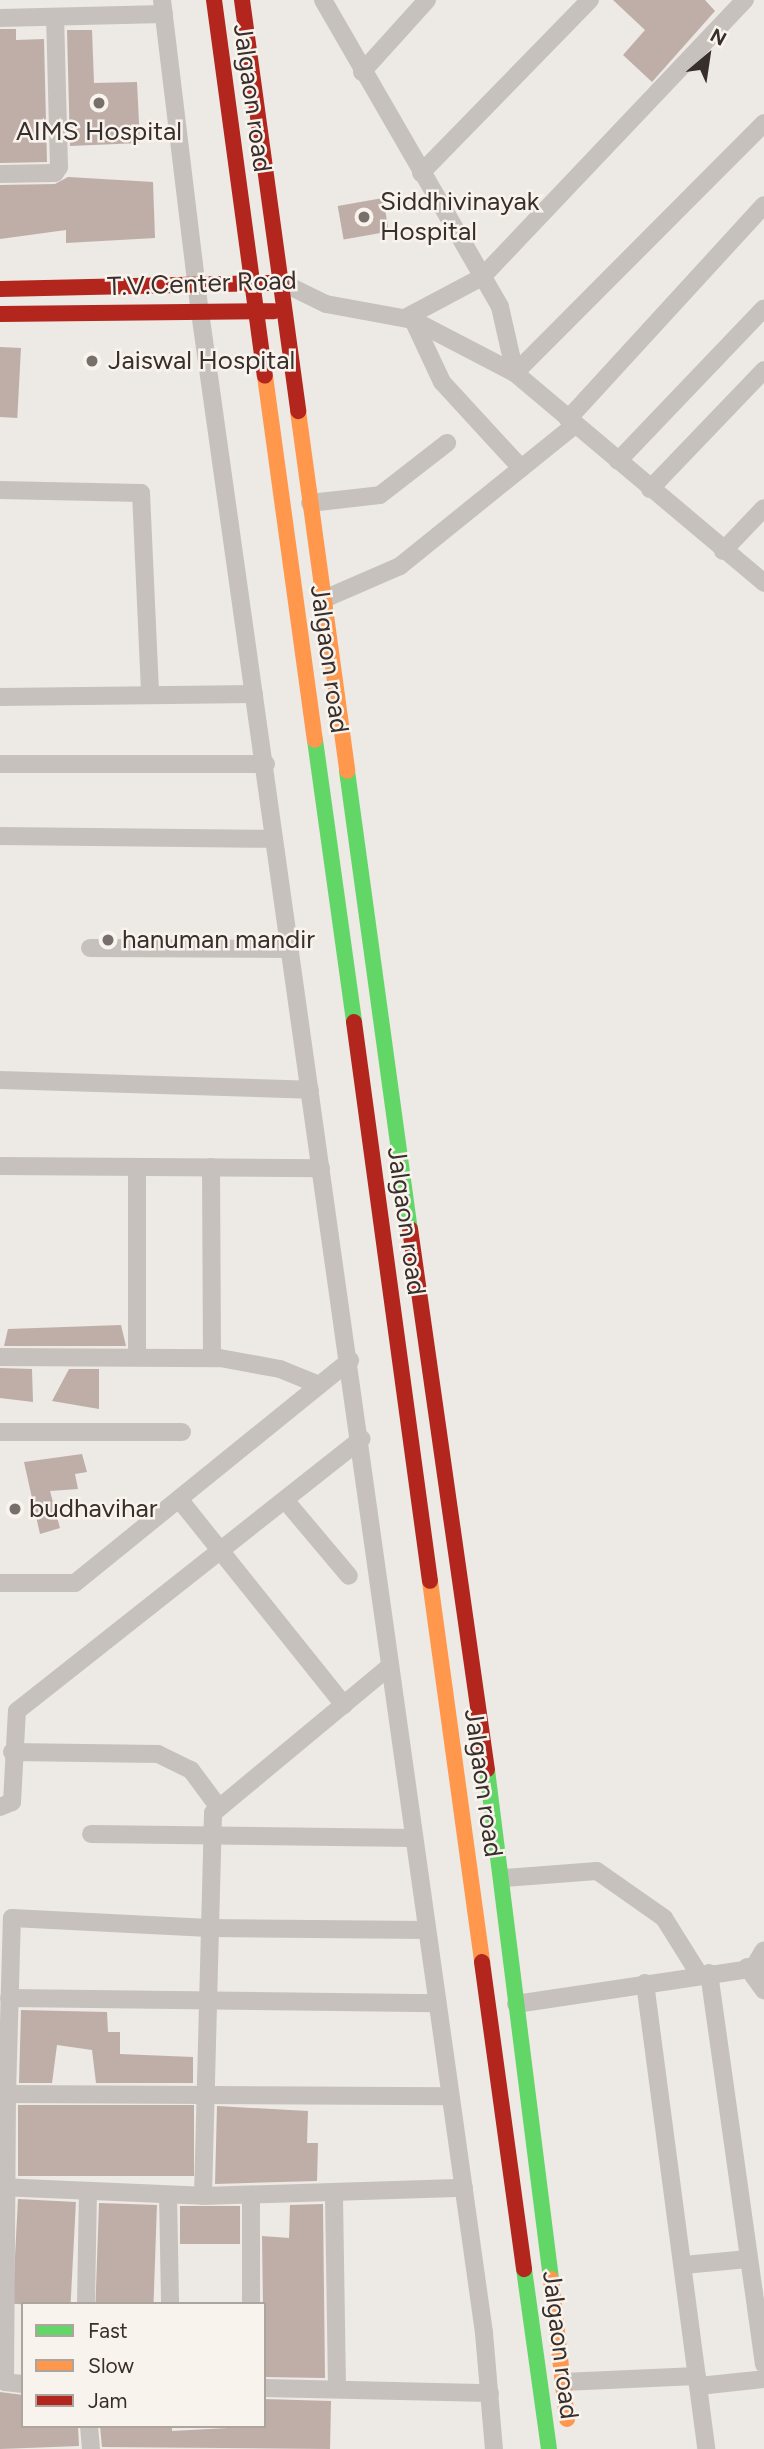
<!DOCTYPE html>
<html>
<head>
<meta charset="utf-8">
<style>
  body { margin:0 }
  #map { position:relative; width:764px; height:2449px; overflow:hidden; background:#ede9e4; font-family:Figtree,sans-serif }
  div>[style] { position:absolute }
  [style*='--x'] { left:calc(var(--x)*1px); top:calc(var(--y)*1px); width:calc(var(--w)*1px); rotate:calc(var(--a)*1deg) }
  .building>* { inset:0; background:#bfaea8; transform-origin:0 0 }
  .street>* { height:18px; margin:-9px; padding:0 9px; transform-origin:9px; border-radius:9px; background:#c7c1bd }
  .fast>* { height:16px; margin:-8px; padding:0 8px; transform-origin:8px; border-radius:8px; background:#63d668 }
  .slow>* { height:16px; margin:-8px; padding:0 8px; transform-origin:8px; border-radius:8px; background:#ff974d }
  .jam>* { height:16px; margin:-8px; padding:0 8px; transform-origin:8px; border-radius:8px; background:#b3261e }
  .dots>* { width:19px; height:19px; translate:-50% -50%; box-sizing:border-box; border:4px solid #f9f3ed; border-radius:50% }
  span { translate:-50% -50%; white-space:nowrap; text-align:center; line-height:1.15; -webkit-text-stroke:5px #f9f3ed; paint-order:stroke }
  .street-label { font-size:26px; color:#382e2b }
  .poi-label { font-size:26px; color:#382e2b }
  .left { translate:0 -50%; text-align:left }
  .legend { position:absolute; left:21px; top:2302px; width:245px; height:126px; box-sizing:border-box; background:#f9f3ed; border:2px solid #aca49f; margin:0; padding:9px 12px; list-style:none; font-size:21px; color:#382e2b }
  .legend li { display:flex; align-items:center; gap:14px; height:35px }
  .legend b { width:35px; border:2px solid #aca49f }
  .north { position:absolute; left:673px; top:21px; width:70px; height:70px; -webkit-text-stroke:5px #f9f3ed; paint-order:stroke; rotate:29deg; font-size:19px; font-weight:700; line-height:28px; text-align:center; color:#382e2b }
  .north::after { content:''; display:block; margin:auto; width:24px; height:32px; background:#382e2b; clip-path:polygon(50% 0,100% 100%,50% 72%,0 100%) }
</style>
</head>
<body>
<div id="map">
  <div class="building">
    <i style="clip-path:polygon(613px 0,705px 0,715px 11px,652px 82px,623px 55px,645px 30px)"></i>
    <i style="clip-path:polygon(0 29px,16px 29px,16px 40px,44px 39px,47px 162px,0 163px)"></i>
    <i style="clip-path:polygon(67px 30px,92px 30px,94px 83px,137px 82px,140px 143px,70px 146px)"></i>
    <i style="clip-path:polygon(68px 177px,153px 182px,155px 238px,66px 243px,66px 230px,0 239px,0 185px,55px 184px)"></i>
    <i style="left:383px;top:198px;width:34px;height:46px;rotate:80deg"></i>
    <i style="left:0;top:347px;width:21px;height:70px;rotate:3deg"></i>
    <i style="clip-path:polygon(121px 1325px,126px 1346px,4px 1346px,8px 1329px)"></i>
    <i style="clip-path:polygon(0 1368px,32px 1369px,33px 1402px,0 1398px)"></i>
    <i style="clip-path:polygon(69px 1369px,99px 1369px,99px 1409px,52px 1401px)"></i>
    <i style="clip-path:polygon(82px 1454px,87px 1472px,75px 1474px,78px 1489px,50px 1491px,60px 1528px,40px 1534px,24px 1462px)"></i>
    <i style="clip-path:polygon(21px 2010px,107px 2012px,108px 2032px,120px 2032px,120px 2054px,193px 2057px,193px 2083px,96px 2083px,92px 2050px,57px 2045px,52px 2083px,19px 2083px)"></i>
    <i style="left:18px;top:2105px;width:176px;height:71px"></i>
    <i style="clip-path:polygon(217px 2106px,308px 2111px,307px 2143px,318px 2143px,317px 2181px,215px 2184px)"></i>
    <i style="left:18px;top:2199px;width:58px;height:105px;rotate:3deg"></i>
    <i style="left:99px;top:2203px;width:58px;height:101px;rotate:2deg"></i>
    <i style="clip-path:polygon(323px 2204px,325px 2378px,264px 2377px,262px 2236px,289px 2238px,290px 2205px)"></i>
    <i style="left:180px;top:2206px;width:60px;height:38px"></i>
    <i style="clip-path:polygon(0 2392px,23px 2395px,23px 2426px,78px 2426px,79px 2446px,0 2449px)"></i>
    <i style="clip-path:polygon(264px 2399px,331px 2401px,330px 2449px,102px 2447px,100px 2426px,172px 2426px,172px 2431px,264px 2426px)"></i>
  </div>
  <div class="street">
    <i style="--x:162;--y:0;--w:314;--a:83.1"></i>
    <i style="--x:200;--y:312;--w:2041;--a:82"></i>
    <i style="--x:484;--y:2333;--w:116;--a:85.1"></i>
    <i style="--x:323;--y:0;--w:354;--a:60"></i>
    <i style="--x:500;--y:307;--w:68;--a:77.2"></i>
    <i style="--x:0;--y:18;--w:164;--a:-1.4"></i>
    <i style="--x:362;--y:72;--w:97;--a:-47.9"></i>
    <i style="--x:421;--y:173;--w:242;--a:-45.7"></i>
    <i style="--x:0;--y:174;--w:55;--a:-1"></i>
    <i style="--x:55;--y:173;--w:7;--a:-56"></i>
    <i style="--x:59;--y:167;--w:150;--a:-91.5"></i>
    <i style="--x:281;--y:282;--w:50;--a:26.1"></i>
    <i style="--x:326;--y:304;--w:88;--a:10.4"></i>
    <i style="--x:413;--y:320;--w:115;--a:27.5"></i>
    <i style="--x:515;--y:373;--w:326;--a:40.1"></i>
    <i style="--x:405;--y:318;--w:87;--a:-28"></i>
    <i style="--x:482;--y:277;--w:382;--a:-46.5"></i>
    <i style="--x:413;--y:320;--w:68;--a:64.9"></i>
    <i style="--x:442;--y:382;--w:117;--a:47.4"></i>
    <i style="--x:515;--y:373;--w:353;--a:-45.1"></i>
    <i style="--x:568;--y:419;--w:290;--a:-47.5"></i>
    <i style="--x:618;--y:461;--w:211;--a:-46.3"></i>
    <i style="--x:650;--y:489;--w:165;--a:-46.2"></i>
    <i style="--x:0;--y:490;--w:141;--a:1.2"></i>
    <i style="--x:141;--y:493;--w:202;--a:87.4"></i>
    <i style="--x:310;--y:503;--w:70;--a:-6.5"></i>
    <i style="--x:380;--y:495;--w:85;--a:-37.8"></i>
    <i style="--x:723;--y:551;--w:59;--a:-46.4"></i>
    <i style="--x:324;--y:599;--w:83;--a:-23.5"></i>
    <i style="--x:400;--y:566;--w:225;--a:-38.9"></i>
    <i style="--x:0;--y:697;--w:254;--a:-0.7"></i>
    <i style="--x:0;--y:764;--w:266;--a:0"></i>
    <i style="--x:0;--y:836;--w:274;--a:0.6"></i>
    <i style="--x:90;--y:948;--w:200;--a:0.3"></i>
    <i style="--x:0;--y:1080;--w:310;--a:1.8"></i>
    <i style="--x:0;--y:1166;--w:321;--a:0.4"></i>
    <i style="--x:211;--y:1167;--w:191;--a:89.7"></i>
    <i style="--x:0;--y:1357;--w:220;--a:0.3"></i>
    <i style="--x:220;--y:1358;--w:61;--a:10.4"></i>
    <i style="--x:280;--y:1369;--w:42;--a:22.3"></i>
    <i style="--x:137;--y:1357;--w:190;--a:-90"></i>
    <i style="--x:0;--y:1432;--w:182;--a:0"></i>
    <i style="--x:179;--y:1499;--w:264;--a:51.3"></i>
    <i style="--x:285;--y:1500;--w:99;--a:49.9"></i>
    <i style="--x:0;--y:1583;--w:75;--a:0"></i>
    <i style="--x:75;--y:1583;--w:354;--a:-39"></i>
    <i style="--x:12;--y:1752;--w:146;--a:0.8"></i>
    <i style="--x:158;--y:1754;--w:37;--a:26"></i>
    <i style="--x:191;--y:1770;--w:44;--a:53.4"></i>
    <i style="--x:0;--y:1807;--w:13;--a:-23"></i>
    <i style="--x:12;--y:1802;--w:91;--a:-86.9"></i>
    <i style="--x:17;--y:1711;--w:439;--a:-38.3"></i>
    <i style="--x:91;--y:1834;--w:323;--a:0.7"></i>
    <i style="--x:504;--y:1878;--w:93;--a:-4.3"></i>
    <i style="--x:597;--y:1871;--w:82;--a:35"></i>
    <i style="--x:664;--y:1918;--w:66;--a:58"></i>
    <i style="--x:755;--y:1965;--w:17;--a:-59"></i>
    <i style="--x:747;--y:1967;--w:29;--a:54"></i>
    <i style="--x:709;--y:1973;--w:395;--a:82"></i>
    <i style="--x:645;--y:1983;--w:470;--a:82.5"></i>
    <i style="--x:9;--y:1998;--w:428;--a:0.7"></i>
    <i style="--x:516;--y:2004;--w:251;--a:-8.5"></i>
    <i style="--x:7;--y:2094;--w:176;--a:-88.4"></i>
    <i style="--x:12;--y:1918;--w:197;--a:2.9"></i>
    <i style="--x:209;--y:1928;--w:218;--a:0.5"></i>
    <i style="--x:0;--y:2187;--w:203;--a:2.5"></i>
    <i style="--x:203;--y:2196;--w:383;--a:-88.5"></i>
    <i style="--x:213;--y:1813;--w:230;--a:-39.7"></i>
    <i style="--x:168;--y:2195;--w:109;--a:88.9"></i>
    <i style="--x:203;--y:2196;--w:261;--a:-1.8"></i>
    <i style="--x:251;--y:2196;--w:108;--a:90"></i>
    <i style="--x:334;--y:2196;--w:193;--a:89.1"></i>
    <i style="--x:684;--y:2265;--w:64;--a:-5.4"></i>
    <i style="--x:86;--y:2304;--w:111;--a:-89"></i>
    <i style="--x:563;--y:2382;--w:134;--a:-2.6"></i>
    <i style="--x:23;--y:2384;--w:18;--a:-174"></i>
    <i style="--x:5;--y:2382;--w:288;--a:-89.6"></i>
    <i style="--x:7;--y:2094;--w:443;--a:0.3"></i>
    <i style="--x:699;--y:2386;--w:65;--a:-6.1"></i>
    <i style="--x:264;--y:2388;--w:226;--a:1.3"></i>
    <i style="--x:89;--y:2426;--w:23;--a:85"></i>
  </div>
  <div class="fast">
    <i style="--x:315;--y:740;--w:285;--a:82.1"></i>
    <i style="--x:347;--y:771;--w:462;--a:82.2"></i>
    <i style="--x:487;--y:1770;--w:513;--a:82.83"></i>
    <i style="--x:524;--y:2269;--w:182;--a:82.1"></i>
  </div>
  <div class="slow">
    <i style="--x:265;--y:376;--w:367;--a:82.2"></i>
    <i style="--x:298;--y:411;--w:363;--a:82.2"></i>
    <i style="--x:430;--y:1581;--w:385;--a:82.2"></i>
    <i style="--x:551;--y:2279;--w:141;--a:83.5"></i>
  </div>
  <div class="jam">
    <i style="--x:214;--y:0;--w:379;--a:82.3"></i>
    <i style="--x:242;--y:0;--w:415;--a:82.2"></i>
    <i style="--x:0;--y:289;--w:269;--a:-1.3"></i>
    <i style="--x:0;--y:314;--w:274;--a:-0.6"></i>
    <i style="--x:354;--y:1022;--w:564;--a:82.26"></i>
    <i style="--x:410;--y:1229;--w:546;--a:81.9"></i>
    <i style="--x:482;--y:1962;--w:310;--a:82.2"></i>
  </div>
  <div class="dots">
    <i style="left:99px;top:103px;background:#776f6c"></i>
    <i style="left:364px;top:217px;background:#776f6c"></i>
    <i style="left:92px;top:361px;background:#776f6c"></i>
    <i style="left:108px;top:940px;background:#776f6c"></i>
    <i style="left:15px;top:1509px;background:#776f6c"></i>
  </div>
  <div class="street-label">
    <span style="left:252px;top:98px;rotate:82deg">Jalgaon road</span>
    <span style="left:202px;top:284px;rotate:-2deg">T.V.Center Road</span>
    <span style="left:329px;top:659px;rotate:82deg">Jalgaon road</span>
    <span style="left:406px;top:1221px;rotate:82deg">Jalgaon road</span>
    <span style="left:483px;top:1783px;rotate:82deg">Jalgaon road</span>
    <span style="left:560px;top:2345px;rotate:83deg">Jalgaon road</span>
  </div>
  <div class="poi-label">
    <span style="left:99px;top:132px">AIMS Hospital</span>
    <span class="left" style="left:380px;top:217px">Siddhivinayak<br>Hospital</span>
    <span class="left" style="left:108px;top:361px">Jaiswal Hospital</span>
    <span class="left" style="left:122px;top:940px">hanuman mandir</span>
    <span class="left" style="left:29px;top:1509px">budhavihar</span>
  </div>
  <ul class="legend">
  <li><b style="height:9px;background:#63d668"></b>Fast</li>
  <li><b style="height:9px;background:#ff974d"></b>Slow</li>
  <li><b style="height:9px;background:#b3261e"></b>Jam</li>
  </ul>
  <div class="north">N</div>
</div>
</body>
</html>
